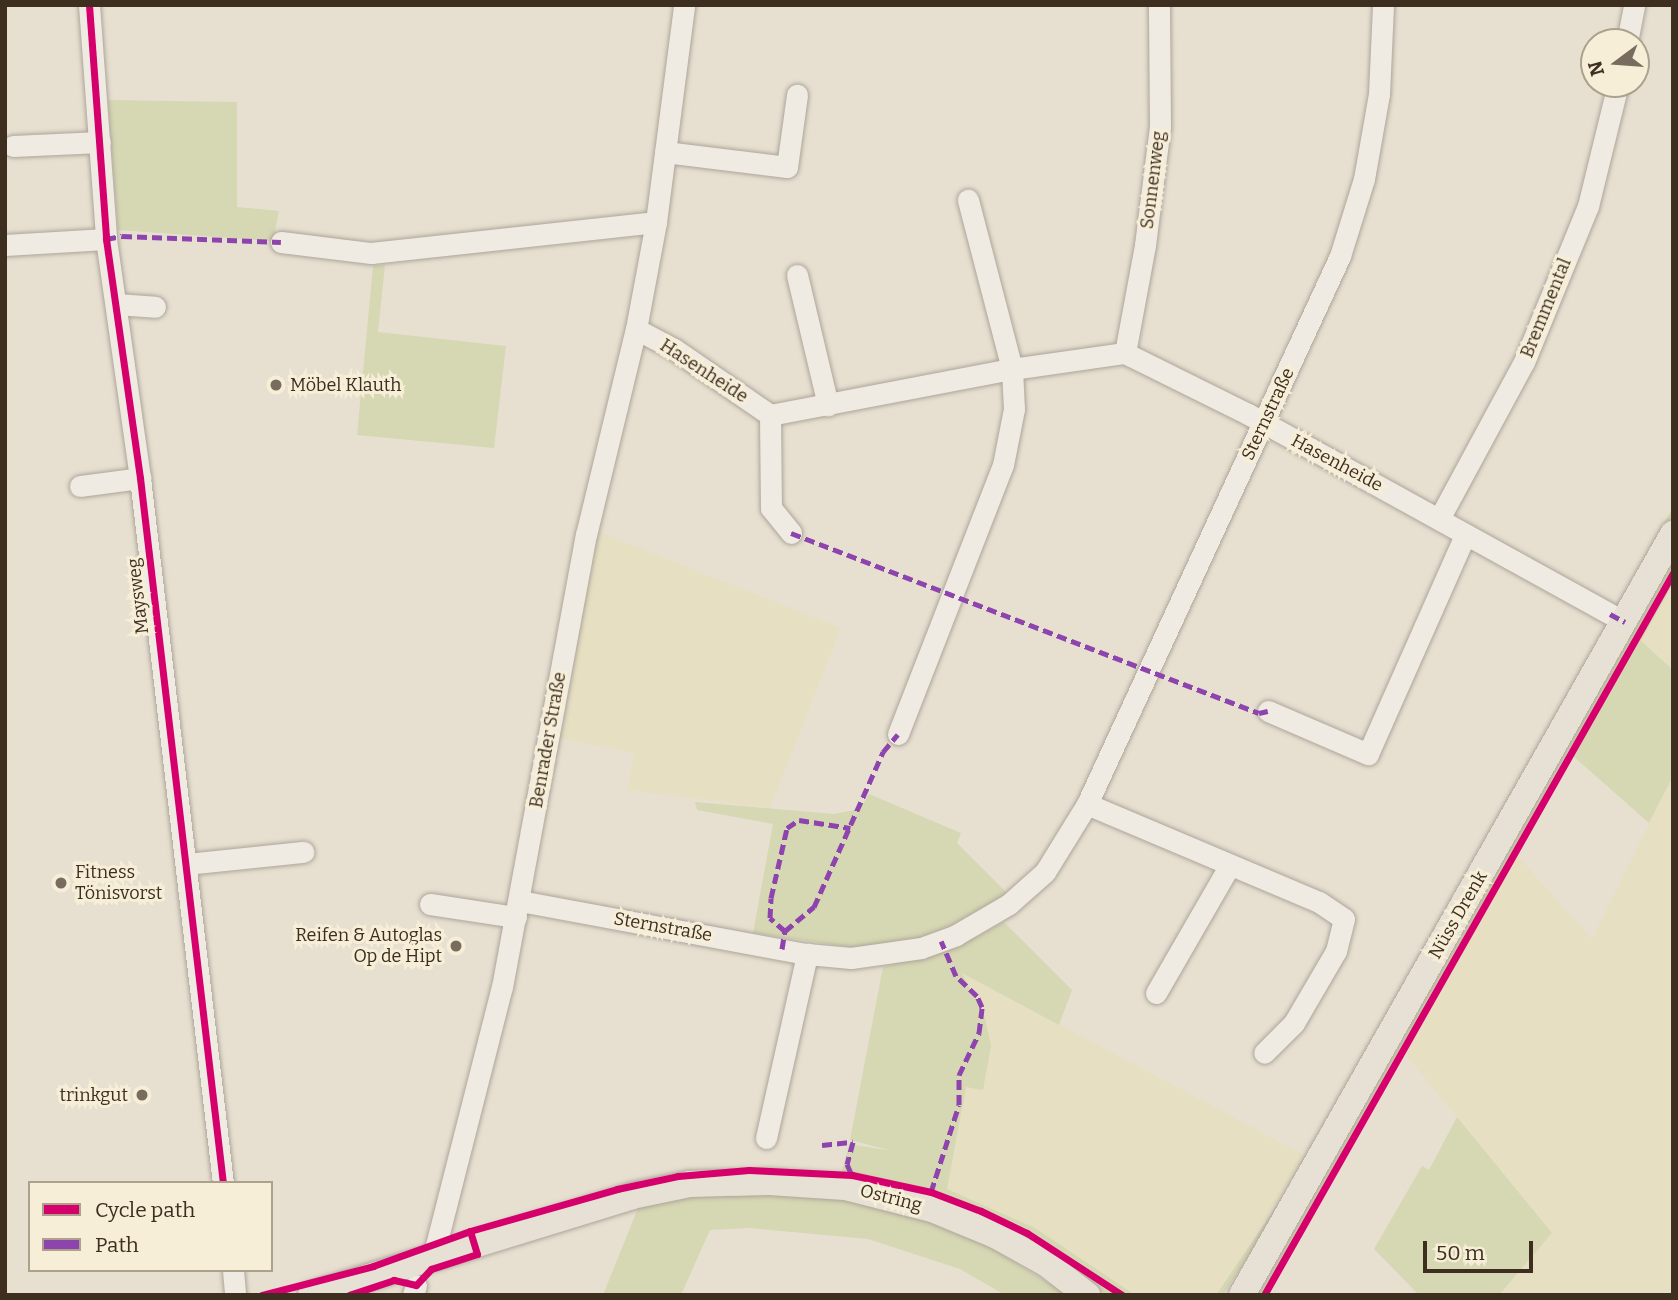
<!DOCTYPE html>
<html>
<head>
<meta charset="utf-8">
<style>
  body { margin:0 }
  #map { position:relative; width:1678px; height:1300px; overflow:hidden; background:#e7e0d1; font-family:Bitter,serif }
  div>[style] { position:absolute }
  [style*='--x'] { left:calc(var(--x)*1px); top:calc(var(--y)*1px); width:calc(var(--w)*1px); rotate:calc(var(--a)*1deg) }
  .farmland>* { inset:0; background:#e6dfc2 }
  .green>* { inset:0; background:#d6d7b3 }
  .roads { filter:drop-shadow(0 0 2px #ada599) drop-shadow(0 0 2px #ada599) }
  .minor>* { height:21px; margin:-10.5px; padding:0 10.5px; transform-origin:10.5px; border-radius:10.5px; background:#efebe3 }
  .major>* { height:26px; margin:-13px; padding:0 13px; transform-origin:13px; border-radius:13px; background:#e6e1d4 }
  .quiet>* { height:5px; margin-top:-2.5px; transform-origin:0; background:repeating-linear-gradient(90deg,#8e44ad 0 10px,transparent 0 15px) }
  .cycleway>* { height:7px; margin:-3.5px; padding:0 3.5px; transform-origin:3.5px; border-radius:3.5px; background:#d6006c }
  .dots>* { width:19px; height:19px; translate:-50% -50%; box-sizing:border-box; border:4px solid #f7eed8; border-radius:50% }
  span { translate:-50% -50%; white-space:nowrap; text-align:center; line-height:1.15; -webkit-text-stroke:6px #f7eed8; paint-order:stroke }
  .street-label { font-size:18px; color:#3d2e20 }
  .poi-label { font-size:18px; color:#3d2e20 }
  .left { translate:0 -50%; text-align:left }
  .right { translate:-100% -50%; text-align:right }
  .frame { position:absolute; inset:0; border:7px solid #3d2e20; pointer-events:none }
  .legend { position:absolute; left:28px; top:1181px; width:245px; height:91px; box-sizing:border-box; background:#f7eed8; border:2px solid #ada18e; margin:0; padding:9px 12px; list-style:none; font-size:21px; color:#3d2e20 }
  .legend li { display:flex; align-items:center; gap:14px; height:35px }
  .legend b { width:35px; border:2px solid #ada18e }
  .north { position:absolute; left:1580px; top:28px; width:70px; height:70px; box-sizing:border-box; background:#f7eed8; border:2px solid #ada18e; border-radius:50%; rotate:254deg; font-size:19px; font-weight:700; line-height:28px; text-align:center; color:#3d2e20 }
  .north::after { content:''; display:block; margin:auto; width:24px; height:32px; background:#786c5e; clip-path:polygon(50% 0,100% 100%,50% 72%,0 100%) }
  .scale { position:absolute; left:1423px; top:1241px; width:110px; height:32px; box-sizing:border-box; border:4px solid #3d2e20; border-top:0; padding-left:9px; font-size:21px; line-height:24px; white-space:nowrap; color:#3d2e20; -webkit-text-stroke:5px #f7eed8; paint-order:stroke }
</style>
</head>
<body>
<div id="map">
  <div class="farmland">
    <i style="clip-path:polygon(597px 531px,841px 628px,770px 808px,627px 790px,634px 753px,559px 738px)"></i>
    <i style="clip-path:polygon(1673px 584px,1673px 670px,1641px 642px)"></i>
    <i style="clip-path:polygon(1673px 776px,1673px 1295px,1499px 1295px,1552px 1233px,1405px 1054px,1517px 855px,1592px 939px)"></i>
    <i style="clip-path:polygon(961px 972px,1306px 1156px,1216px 1295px,1135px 1295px,1035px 1228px,947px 1189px,966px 1086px,983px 1089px,991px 1046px,985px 1018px)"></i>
  </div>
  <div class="green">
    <i style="clip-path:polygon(108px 100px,237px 102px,237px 207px,279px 211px,273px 241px,118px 230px)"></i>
    <i style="clip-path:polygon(385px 265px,378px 332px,506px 346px,494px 448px,357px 435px,373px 266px)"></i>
    <i style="clip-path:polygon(1673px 507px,1673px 521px,1291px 1191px,1223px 1295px,1216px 1295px,1287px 1190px)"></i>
    <i style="clip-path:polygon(1673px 556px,1673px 584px,1641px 641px,1673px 670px,1673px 776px,1649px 823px,1573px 756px,1290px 1248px,1269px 1295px,1256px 1295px)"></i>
    <i style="clip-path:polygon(869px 794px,961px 833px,957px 843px,1007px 893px,974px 916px,935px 934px,893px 944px,850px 947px,753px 933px,773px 824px,697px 810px,695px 802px,834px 814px,860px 809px)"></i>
    <i style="clip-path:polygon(1004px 922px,1072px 990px,1059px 1025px,962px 973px,985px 1018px,991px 1046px,983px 1090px,966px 1087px,947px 1189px,1035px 1228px,1135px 1295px,1107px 1295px,1064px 1264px,842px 1171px,849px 1144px,892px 1151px,850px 1140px,883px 967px,953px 949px)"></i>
    <i style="clip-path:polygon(1457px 1117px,1552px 1233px,1499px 1295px,1419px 1295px,1374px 1249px,1422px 1166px,1429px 1170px)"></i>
    <i style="clip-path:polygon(698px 1192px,832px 1195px,897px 1208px,982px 1242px,1068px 1295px,1005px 1295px,960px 1269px,868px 1239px,749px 1228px,710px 1230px,681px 1295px,603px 1295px,638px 1208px,650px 1200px)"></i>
  </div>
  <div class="roads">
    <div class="minor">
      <i style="--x:89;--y:5;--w:235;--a:85.8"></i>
      <i style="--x:106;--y:239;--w:241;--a:81.9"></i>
      <i style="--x:140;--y:478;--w:710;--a:83.29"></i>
      <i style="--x:1627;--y:42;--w:38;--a:-79"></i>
      <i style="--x:13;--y:146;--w:87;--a:-2.6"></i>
      <i style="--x:665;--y:152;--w:123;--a:7"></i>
      <i style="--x:787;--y:167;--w:73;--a:-82.1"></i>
      <i style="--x:281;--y:242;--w:91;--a:7"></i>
      <i style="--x:371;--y:253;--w:287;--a:-6.2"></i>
      <i style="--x:5;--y:245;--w:101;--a:-3.4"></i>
      <i style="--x:797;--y:275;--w:134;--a:76.6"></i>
      <i style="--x:116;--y:304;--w:39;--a:4"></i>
      <i style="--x:636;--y:329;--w:43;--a:27.8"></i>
      <i style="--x:674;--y:349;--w:116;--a:34.5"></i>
      <i style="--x:770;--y:415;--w:246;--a:-10.8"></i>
      <i style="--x:1012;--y:369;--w:114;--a:-8.1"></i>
      <i style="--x:1125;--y:353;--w:137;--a:26.4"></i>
      <i style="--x:1248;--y:414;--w:414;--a:28.9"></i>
      <i style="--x:1125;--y:353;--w:110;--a:-79.5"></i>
      <i style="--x:1145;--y:245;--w:119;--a:-82.8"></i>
      <i style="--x:1160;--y:127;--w:122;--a:-90.5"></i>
      <i style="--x:770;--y:415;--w:93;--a:89.4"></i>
      <i style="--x:771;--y:508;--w:32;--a:51"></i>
      <i style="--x:80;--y:486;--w:61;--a:-7.6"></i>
      <i style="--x:1439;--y:519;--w:179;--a:-61.6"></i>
      <i style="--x:1524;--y:362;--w:169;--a:-67.7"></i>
      <i style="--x:1588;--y:206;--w:126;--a:-76.2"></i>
      <i style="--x:1268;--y:711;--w:109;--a:23.3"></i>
      <i style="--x:1368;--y:754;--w:240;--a:-66.1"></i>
      <i style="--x:898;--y:734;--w:289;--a:-68.7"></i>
      <i style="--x:1003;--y:465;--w:57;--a:-78.9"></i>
      <i style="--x:1014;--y:409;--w:40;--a:-92.9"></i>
      <i style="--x:1012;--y:369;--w:175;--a:-104.6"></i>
      <i style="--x:1087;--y:804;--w:252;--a:22.9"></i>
      <i style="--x:1319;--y:902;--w:30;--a:34"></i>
      <i style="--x:1344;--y:919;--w:33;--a:104"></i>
      <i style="--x:1336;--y:951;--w:83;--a:120.3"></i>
      <i style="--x:1294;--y:1023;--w:42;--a:135"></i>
      <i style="--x:186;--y:864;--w:118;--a:-5.9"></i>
      <i style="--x:520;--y:901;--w:292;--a:10.5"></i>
      <i style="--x:807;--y:954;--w:44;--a:5.2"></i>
      <i style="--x:851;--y:958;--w:71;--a:-8.1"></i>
      <i style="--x:921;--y:948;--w:37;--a:-20"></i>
      <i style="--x:956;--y:935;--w:61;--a:-30.3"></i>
      <i style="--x:1009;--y:904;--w:48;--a:-41.6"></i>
      <i style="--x:1045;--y:872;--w:80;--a:-58.3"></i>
      <i style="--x:1087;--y:804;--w:604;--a:-65.22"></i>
      <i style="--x:1340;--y:256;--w:81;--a:-72.7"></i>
      <i style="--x:1364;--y:179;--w:86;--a:-80"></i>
      <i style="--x:1379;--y:94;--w:89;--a:-87.4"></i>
      <i style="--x:430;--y:904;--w:87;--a:8.6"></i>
      <i style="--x:1156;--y:993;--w:148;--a:-60"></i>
      <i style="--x:766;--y:1138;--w:189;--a:-77.4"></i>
      <i style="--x:433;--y:1257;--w:279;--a:-75.7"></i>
      <i style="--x:502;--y:987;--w:460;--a:-79.5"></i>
      <i style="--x:586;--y:535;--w:212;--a:-76.4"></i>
      <i style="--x:636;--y:329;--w:109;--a:-79.4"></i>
      <i style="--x:656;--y:222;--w:219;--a:-82.6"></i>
      <i style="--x:233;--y:1270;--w:25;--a:85"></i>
      <i style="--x:413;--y:1295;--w:10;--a:-73"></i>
    </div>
    <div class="major">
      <i style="--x:311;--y:1295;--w:336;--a:-17.1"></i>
      <i style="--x:632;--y:1196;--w:59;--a:-11.7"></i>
      <i style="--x:690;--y:1184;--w:79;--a:-1.5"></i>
      <i style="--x:769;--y:1182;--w:76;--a:3.8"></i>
      <i style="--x:845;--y:1187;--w:90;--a:14.2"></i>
      <i style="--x:932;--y:1209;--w:68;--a:22.4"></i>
      <i style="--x:995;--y:1235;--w:60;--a:29.1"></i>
      <i style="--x:1047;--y:1264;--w:51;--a:37.8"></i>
      <i style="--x:1242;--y:1295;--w:875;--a:-60.47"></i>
    </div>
  </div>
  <div class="quiet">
    <i style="--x:106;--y:239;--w:16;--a:-11"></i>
    <i style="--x:122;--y:236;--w:159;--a:2.2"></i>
    <i style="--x:791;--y:533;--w:501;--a:21.04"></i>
    <i style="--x:1259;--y:713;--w:9;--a:-13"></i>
    <i style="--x:1610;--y:614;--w:17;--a:28"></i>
    <i style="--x:785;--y:931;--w:20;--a:-139"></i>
    <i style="--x:770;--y:918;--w:20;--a:-87"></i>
    <i style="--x:771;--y:898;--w:72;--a:-77.1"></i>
    <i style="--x:787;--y:828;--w:14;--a:-34"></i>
    <i style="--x:799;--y:820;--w:52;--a:8.9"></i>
    <i style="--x:782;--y:949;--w:18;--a:-81"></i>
    <i style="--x:785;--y:931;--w:38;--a:-40"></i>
    <i style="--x:814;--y:907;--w:170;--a:-66"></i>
    <i style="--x:883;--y:752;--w:23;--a:-50"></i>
    <i style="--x:822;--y:1145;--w:31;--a:-6"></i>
    <i style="--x:853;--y:1142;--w:23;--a:105"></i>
    <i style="--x:847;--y:1164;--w:12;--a:66"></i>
    <i style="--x:931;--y:1192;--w:91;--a:-72.2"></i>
    <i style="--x:959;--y:1105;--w:30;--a:-90"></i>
    <i style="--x:959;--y:1075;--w:47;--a:-64.5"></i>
    <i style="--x:979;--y:1033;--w:26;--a:-83"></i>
    <i style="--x:982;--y:1007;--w:12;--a:-114"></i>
    <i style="--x:977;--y:996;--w:29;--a:-136"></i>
    <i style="--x:956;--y:976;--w:38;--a:-113"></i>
  </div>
  <div class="cycleway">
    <i style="--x:89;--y:5;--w:235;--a:85.8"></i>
    <i style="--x:106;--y:239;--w:241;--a:81.9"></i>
    <i style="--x:140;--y:478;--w:710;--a:83.29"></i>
    <i style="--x:470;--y:1231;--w:153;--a:-15.9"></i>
    <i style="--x:617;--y:1189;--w:62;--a:-12"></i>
    <i style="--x:678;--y:1176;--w:71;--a:-4.8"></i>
    <i style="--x:749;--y:1170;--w:103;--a:2.8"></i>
    <i style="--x:852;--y:1175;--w:81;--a:12.1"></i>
    <i style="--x:931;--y:1192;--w:53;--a:20.8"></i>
    <i style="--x:981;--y:1211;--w:51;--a:25.6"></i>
    <i style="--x:1027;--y:1233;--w:113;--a:33.1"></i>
    <i style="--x:262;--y:1295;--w:115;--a:-14.6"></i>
    <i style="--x:373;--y:1266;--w:103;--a:-19.8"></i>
    <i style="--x:470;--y:1231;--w:24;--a:73"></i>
    <i style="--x:477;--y:1254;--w:48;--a:161.9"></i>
    <i style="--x:431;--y:1269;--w:22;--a:133"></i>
    <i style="--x:416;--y:1285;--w:23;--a:-167"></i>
    <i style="--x:394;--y:1280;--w:47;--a:161.6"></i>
    <i style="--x:1264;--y:1295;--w:830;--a:-60.47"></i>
  </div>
  <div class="dots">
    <i style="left:276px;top:385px;background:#786c5e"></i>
    <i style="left:61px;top:883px;background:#786c5e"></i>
    <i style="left:456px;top:946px;background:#786c5e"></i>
    <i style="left:142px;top:1095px;background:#786c5e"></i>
  </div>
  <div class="street-label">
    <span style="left:1153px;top:180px;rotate:-83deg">Sonnenweg</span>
    <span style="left:1546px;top:308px;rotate:-68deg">Bremmental</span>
    <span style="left:704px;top:371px;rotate:33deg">Hasenheide</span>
    <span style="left:1268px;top:414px;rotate:-65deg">Sternstraße</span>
    <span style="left:1337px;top:463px;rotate:28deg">Hasenheide</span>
    <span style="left:138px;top:596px;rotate:-97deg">Maysweg</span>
    <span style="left:548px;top:740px;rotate:-80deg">Benrader Straße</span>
    <span style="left:1458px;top:915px;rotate:-60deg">Nüss Drenk</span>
    <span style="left:663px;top:927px;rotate:10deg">Sternstraße</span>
    <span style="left:891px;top:1198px;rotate:14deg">Ostring</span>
  </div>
  <div class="poi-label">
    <span class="left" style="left:290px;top:385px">Möbel Klauth</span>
    <span class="left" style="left:75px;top:883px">Fitness<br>Tönisvorst</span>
    <span class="right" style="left:442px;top:946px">Reifen &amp; Autoglas<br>Op de Hipt</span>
    <span class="right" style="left:128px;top:1095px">trinkgut</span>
  </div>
  <div class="frame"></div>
  <ul class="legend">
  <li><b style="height:9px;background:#d6006c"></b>Cycle path</li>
  <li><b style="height:9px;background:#8e44ad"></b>Path</li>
  </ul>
  <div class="north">N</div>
  <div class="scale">50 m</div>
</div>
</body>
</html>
